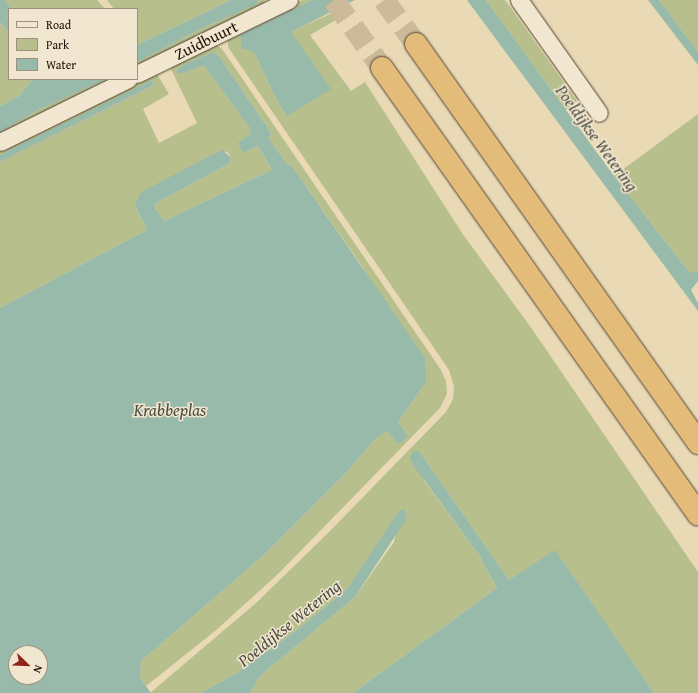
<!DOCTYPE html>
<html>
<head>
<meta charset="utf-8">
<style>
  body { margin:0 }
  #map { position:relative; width:698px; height:693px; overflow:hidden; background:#e9d9b5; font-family:"Gentium Book Plus",serif }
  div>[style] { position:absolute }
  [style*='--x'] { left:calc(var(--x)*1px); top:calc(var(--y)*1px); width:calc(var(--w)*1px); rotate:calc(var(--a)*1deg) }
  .green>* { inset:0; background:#b7bf8d }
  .water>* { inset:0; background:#98baab }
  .highway-tunnel>* { height:22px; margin-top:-11px; transform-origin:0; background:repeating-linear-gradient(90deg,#cbbb9b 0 22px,transparent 0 33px) }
  .roads { filter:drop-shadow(0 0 1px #544333) drop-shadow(0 0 1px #544333) }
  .minor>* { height:17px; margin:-8.5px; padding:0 8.5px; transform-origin:8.5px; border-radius:8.5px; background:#f1e6cf }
  .highway>* { height:22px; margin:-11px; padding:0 11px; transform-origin:11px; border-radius:11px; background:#e4bc7a }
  span { translate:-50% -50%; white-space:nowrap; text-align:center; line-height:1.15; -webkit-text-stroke:3px #f1e6cf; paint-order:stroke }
  .street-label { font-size:16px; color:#231108 }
  .water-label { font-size:17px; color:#4c4c41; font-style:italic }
  .legend { position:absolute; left:8px; top:8px; width:130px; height:72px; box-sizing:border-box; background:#f1e6cf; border:1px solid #9f917f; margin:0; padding:5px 7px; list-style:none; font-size:12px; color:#231108 }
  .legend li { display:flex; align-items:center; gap:8px; height:20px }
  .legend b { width:20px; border:1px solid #9f917f }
  .north { position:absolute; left:8px; top:645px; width:40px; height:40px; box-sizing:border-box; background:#f1e6cf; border:1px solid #9f917f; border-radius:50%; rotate:113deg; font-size:11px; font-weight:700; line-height:16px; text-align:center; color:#231108 }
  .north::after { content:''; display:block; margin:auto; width:14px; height:18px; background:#8f2418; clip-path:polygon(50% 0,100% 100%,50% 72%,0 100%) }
</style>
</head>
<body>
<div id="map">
  <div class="green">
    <i style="clip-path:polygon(4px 0,97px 0,105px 9px,12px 9px)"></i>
    <i style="clip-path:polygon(107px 0,231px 0,137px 45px,137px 9px,114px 9px)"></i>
    <i style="clip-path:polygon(259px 0,265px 0,263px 5px,137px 68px,137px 62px,141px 60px,205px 27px,255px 5px)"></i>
    <i style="clip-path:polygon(303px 0,312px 0,240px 35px,256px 56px,276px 99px,287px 116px,290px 32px,337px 11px,344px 5px,341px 17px,310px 35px,351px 91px,365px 82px,462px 233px,532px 329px,698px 572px,698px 693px,654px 693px,555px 551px,509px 580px,419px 451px,424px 481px,479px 555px,497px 588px,353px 693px,250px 693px,260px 676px,355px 597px,394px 542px,402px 509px,347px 589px,298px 629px,235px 674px,201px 693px,150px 693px,256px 603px,330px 531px,446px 412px,453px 399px,454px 387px,449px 370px,228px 47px,228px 38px)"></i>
    <i style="clip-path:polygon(486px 0,505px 0,577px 101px,566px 110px)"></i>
    <i style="clip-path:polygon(659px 0,698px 0,698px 52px)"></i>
    <i style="clip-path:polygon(0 22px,9px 33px,9px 79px,33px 79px,19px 96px,0 106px)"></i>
    <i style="clip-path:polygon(215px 44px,222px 49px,441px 370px,446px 381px,447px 394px,440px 408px,278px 574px,215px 631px,146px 686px,140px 678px,141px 661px,265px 554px,347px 472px,374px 440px,387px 431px,397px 444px,408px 436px,398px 422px,426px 382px,362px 266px,292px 166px,287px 164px,269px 139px,271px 133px,219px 56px,213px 52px,185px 64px,180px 74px,204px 64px,251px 130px,249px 135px,237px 143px,243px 153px,258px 146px,272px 170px,164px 221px,155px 208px,156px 203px,230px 163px,231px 158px,227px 151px,135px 205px,147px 230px,0 308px,0 162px,154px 85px,152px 80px,0 155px,0 148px,152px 73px,157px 74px,169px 94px,143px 109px,159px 143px,197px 123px,170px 67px)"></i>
    <i style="clip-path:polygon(106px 79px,114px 79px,0 137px,0 132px,36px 111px)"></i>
    <i style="clip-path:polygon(698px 114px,698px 271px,694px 274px,690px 273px,614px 176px)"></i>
  </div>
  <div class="water">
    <i style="clip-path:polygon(0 0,4px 0,12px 9px,9px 9px,9px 33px,0 22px)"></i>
    <i style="clip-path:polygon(231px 0,259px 0,255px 5px,205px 27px,137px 62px,137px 45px)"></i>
    <i style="clip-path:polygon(312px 0,355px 0,291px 32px,331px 89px,287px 116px,276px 99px,256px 56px,250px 50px,242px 49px,240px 35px)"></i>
    <i style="clip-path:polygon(467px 0,486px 0,614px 176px,690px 273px,698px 271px,698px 281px,691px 290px,698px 303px,698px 311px)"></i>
    <i style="clip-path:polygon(648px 0,659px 0,698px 52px,698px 65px)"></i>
    <i style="clip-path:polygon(evenodd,213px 52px,219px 56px,271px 133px,269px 139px,287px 164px,292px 166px,425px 358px,426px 382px,398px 422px,408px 436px,405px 440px,397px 444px,387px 431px,374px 440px,347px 472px,265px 554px,141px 661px,140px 678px,151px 693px,0 693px,0 308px,147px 230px,135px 205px,141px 192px,208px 157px,223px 150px,231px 158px,230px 163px,156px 203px,155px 208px,164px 221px,272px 170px,258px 146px,243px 153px,237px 143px,249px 135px,251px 130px,204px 65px,180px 74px,176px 71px,185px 64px,213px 52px,16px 653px,40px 653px,40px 677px,16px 677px,16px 653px)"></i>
    <i style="clip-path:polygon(33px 79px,106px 79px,36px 111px,0 132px,0 106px,19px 96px)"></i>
    <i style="clip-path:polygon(152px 80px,154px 85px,0 162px,0 155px)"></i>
    <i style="clip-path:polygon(413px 451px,419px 451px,509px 580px,555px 550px,654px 693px,353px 693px,497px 588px,479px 555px,413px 465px,410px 457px)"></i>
    <i style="clip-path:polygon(404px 509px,407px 518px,355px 597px,260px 676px,250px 693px,201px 693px,235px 674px,298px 629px,347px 589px,399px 511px)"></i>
  </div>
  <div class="highway-tunnel">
    <i style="--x:334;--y:0;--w:83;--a:54.8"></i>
    <i style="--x:384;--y:0;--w:54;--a:54"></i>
  </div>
  <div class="roads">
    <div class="minor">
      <i style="--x:519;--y:0;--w:138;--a:54.7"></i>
      <i style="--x:137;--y:74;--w:169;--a:-26"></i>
      <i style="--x:0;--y:142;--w:143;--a:-26.2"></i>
    </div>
    <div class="highway">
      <i style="--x:416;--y:44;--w:489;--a:54.7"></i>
      <i style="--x:382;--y:68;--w:547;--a:54.68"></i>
    </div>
  </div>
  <div class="street-label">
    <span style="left:206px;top:40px;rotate:-26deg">Zuidbuurt</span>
  </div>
  <div class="water-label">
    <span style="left:597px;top:138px;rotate:54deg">Poeldijkse Wetering</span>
    <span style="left:170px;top:410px">Krabbeplas</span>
    <span style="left:289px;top:623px;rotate:-39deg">Poeldijkse Wetering</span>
  </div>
  <ul class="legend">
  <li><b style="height:5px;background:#f1e6cf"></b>Road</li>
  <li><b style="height:11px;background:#b7bf8d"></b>Park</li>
  <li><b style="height:11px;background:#98baab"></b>Water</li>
  </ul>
  <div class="north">N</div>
</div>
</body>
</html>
